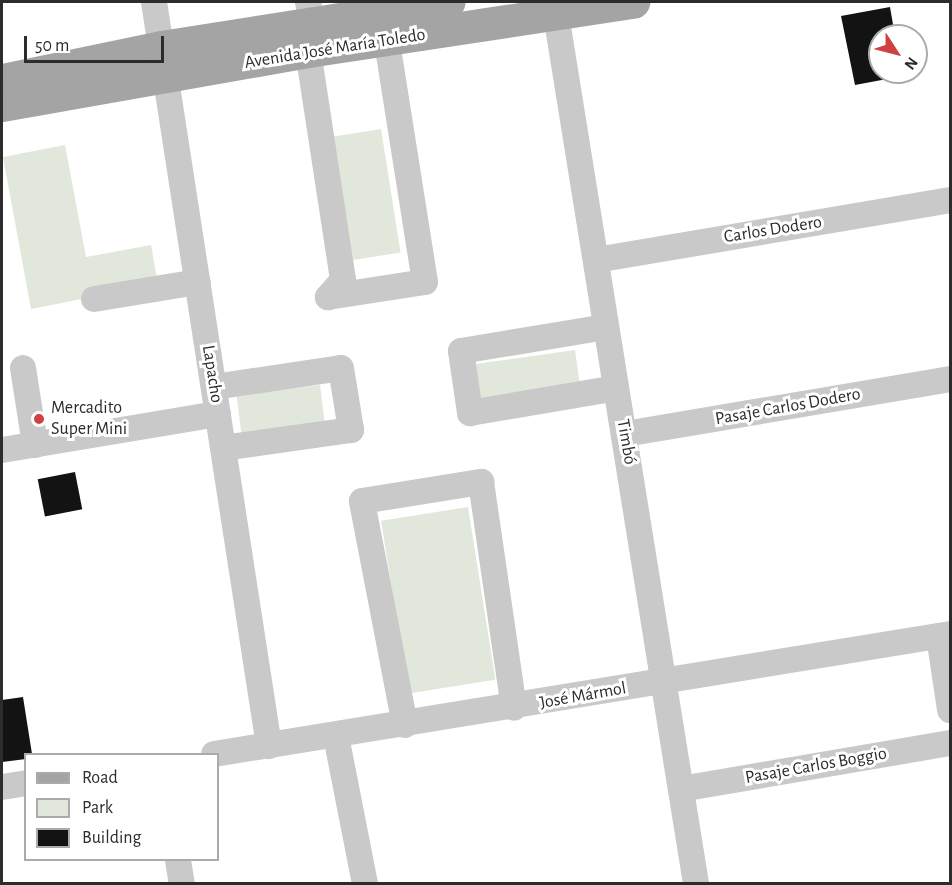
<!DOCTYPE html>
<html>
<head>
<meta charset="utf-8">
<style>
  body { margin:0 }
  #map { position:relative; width:952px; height:885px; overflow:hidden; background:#fff; font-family:"Alegreya Sans",sans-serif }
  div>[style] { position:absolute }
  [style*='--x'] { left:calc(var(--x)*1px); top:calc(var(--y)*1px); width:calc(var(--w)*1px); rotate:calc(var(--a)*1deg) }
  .green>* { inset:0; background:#e1e8db; transform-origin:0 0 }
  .building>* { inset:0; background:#131313; transform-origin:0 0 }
  .minor>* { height:26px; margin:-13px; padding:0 13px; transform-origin:13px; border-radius:13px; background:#c9c9c9 }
  .major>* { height:33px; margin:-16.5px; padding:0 16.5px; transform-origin:16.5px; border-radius:16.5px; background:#a4a4a4 }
  .dots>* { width:16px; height:16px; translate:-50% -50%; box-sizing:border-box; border:3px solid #fff; border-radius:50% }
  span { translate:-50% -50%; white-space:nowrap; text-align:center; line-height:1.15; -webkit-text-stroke:6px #fff; paint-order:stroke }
  .street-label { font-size:18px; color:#2c2c2c }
  .poi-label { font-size:18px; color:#2c2c2c }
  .left { translate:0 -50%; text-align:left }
  .frame { position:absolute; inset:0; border:3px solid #2c2c2c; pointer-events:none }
  .legend { position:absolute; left:24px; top:753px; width:195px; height:108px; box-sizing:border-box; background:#fff; border:2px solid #ababab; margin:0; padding:8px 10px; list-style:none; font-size:18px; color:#2c2c2c }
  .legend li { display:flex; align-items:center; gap:12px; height:30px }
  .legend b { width:30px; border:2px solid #ababab }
  .north { position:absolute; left:868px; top:24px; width:60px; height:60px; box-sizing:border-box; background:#fff; border:2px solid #ababab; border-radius:50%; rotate:126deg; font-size:16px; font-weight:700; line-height:24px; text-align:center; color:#2c2c2c }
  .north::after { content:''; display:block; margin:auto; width:21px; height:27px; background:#cf4142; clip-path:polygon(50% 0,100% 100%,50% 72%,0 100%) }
  .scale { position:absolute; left:24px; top:36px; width:140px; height:27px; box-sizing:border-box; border:3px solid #2c2c2c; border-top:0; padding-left:8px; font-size:18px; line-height:21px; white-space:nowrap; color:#2c2c2c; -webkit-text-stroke:4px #fff; paint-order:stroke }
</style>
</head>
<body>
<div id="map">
  <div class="green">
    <i style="left:381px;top:129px;width:125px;height:48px;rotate:81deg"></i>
    <i style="clip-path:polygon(65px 145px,86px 257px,151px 245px,158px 284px,31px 309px,3px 157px)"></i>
    <i style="left:575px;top:350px;width:36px;height:101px;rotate:82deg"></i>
    <i style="left:320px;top:385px;width:41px;height:84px;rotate:83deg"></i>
    <i style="left:468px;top:507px;width:175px;height:88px;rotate:81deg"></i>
  </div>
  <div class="building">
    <i style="clip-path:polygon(890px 7px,895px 36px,880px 36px,880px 72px,902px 72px,903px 76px,855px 85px,841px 16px)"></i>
    <i style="left:75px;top:472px;width:38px;height:38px;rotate:79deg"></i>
    <i style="clip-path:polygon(23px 697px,32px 754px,26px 754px,26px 759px,2px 762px,2px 700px)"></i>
  </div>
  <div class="minor">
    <i style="--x:154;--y:2;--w:753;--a:81.21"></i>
    <i style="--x:308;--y:2;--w:21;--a:79"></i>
    <i style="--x:554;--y:2;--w:893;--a:80.85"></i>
    <i style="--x:308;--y:51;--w:232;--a:81.3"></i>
    <i style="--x:343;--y:280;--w:23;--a:131"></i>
    <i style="--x:328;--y:297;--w:98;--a:-8.8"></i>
    <i style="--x:425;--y:282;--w:243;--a:-99"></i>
    <i style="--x:596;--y:260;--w:359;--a:-9.6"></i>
    <i style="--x:94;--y:299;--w:105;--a:-9.3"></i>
    <i style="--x:606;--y:327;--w:147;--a:170.6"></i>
    <i style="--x:461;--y:351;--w:63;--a:81.7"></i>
    <i style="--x:470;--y:413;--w:148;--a:-9.7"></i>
    <i style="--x:23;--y:368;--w:78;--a:81.1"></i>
    <i style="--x:214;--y:387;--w:128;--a:-8.5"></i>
    <i style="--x:341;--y:368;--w:63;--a:80.8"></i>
    <i style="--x:351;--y:430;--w:129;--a:172"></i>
    <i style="--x:625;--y:434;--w:330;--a:-9.6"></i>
    <i style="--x:2;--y:450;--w:219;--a:-9.5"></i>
    <i style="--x:939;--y:636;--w:75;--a:81.5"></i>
    <i style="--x:405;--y:725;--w:228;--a:-100.9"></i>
    <i style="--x:362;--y:501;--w:121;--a:-9.1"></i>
    <i style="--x:481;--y:482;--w:228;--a:81.7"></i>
    <i style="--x:336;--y:736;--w:151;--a:78.9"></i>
    <i style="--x:214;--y:754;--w:746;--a:-9.26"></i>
    <i style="--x:2;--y:787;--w:24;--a:-9"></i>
    <i style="--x:681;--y:789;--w:273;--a:-9.7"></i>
    <i style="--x:178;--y:860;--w:24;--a:81"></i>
  </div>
  <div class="major">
    <i style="--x:2;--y:80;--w:162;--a:-11.7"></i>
    <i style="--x:161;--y:47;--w:291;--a:-8.9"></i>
    <i style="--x:2;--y:105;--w:311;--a:-10"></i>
    <i style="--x:308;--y:51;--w:329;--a:-8.6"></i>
  </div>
  <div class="dots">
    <i style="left:39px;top:419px;background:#cf4142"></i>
  </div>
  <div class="street-label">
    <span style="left:335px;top:49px;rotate:-9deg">Avenida José María Toledo</span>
    <span style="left:773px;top:230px;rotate:-9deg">Carlos Dodero</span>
    <span style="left:212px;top:374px;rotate:81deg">Lapacho</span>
    <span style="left:788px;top:407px;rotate:-10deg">Pasaje Carlos Dodero</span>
    <span style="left:626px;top:442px;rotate:80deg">Timbó</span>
    <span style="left:583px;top:696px;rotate:-10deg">José Mármol</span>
    <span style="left:816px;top:766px;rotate:-10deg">Pasaje Carlos Boggio</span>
  </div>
  <div class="poi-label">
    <span class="left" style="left:51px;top:419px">Mercadito<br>Super Mini</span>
  </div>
  <div class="frame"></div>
  <ul class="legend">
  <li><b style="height:8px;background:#a4a4a4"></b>Road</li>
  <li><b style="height:16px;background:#e1e8db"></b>Park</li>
  <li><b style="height:16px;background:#131313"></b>Building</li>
  </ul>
  <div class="north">N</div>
  <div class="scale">50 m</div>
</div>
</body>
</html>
